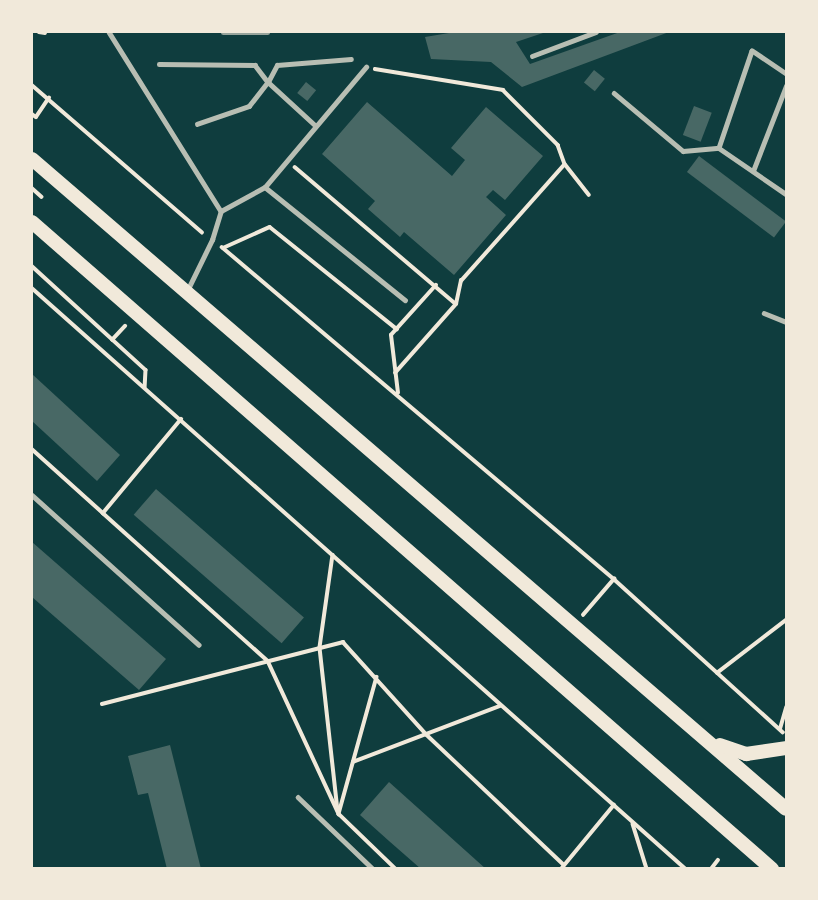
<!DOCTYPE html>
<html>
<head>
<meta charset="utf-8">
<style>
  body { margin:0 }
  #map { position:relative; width:818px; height:900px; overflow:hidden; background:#0f3d3e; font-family:"IBM Plex Sans",sans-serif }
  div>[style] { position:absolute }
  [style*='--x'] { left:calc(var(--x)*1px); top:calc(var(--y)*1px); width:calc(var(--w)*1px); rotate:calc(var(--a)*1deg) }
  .building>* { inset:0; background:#486865; transform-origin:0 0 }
  .path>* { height:3.5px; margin:-1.75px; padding:0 1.75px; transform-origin:1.75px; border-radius:1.75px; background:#f1e9da }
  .service>* { height:4.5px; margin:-2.25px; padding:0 2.25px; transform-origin:2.25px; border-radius:2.25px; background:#b8beb3 }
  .primary>* { height:14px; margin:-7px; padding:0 7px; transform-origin:7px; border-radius:7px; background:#f1e9da }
  .rail>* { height:5px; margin:-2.5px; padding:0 2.5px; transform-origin:2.5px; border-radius:2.5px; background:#97a49c }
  span { translate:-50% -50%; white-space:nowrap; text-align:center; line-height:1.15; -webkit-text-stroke:7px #f1e9da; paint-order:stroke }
  .frame { position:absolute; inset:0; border:33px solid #f1e9da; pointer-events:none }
</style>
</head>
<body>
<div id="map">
  <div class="building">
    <i style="clip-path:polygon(455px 32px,546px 32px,516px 42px,530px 64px,620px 32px,669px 32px,522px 87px,491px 62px,431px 59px,425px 37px)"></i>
    <i style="left:594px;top:70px;width:14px;height:16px;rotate:39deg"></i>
    <i style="left:306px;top:82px;width:13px;height:14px;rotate:39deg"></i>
    <i style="clip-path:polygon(367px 102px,452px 176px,465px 160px,451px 148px,486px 107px,543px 156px,505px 200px,493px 190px,486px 197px,506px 215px,454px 275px,404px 232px,400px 237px,368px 209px,375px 201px,322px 154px)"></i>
    <i style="left:694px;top:106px;width:19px;height:31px;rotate:21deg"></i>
    <i style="left:699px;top:156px;width:109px;height:20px;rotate:37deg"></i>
    <i style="clip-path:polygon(32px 374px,120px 455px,97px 481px,32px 421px)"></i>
    <i style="left:156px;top:489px;width:196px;height:34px;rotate:41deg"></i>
    <i style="clip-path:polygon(32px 542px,166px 659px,139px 690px,32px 597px)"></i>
    <i style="clip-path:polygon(170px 745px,201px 869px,167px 869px,148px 793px,138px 795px,128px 756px)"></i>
    <i style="clip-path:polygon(389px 782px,486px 869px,421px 869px,389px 841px,360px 815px)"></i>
  </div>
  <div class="path">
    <i style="--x:39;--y:32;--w:6;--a:9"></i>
    <i style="--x:375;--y:69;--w:130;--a:9.3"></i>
    <i style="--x:503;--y:90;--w:78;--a:45"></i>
    <i style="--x:558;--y:145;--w:20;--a:70"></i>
    <i style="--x:565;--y:164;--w:39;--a:52"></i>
    <i style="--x:32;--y:85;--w:225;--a:40.9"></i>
    <i style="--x:32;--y:114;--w:5;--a:37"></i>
    <i style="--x:36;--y:117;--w:23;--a:-56"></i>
    <i style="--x:295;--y:167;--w:211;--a:40.4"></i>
    <i style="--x:32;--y:188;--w:13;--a:42"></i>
    <i style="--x:222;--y:247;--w:514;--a:40.26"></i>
    <i style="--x:614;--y:579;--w:228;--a:42.2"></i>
    <i style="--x:223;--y:248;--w:51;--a:-24.1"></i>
    <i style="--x:270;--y:227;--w:163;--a:38.8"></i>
    <i style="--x:32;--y:266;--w:154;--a:42.4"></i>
    <i style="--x:146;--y:370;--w:17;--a:93"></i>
    <i style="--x:32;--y:288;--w:875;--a:41.62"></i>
    <i style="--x:112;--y:340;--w:19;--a:-47"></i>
    <i style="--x:395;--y:373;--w:92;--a:-48.5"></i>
    <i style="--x:456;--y:304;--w:24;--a:-78"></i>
    <i style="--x:461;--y:281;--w:155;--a:-48.4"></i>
    <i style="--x:398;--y:393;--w:58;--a:-96.9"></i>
    <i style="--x:391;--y:335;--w:67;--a:-48"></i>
    <i style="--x:32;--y:449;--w:96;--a:42"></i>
    <i style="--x:103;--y:513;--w:122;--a:-50.3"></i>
    <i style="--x:103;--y:513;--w:222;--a:41.9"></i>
    <i style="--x:268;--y:661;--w:169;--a:65.1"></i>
    <i style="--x:333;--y:555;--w:94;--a:98"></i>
    <i style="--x:320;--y:648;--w:163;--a:83.7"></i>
    <i style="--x:583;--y:615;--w:48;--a:-49.3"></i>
    <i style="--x:717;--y:673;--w:87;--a:-37.5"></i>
    <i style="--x:377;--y:677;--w:142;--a:105.5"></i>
    <i style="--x:339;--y:814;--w:79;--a:44"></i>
    <i style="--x:102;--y:704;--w:249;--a:-14.4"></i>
    <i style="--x:343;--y:642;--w:124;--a:47.9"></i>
    <i style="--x:426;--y:734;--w:190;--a:43.5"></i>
    <i style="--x:780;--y:729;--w:22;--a:-74"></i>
    <i style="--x:353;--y:762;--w:157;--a:-20.9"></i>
    <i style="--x:633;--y:824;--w:47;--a:72.7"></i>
    <i style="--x:561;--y:869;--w:83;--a:-50.4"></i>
    <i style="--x:711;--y:869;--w:11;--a:-52"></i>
  </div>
  <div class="service">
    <i style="--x:109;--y:32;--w:211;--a:58"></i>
    <i style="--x:532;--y:56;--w:68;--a:-20.6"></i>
    <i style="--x:159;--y:64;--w:96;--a:0.6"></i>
    <i style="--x:255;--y:65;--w:21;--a:53"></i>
    <i style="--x:268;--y:82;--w:19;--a:-62"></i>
    <i style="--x:277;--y:65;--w:74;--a:-4.6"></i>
    <i style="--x:786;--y:74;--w:41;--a:-145.9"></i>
    <i style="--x:752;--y:51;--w:102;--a:108.8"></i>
    <i style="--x:719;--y:148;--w:81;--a:34.5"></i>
    <i style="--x:614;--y:93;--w:90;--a:40"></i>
    <i style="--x:683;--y:151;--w:36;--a:-5"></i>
    <i style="--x:197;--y:124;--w:55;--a:-19.1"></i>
    <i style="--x:249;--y:106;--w:31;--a:-52"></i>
    <i style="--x:268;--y:82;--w:64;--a:42.5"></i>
    <i style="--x:753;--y:171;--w:91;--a:-68.8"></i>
    <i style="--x:265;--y:187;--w:180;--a:38.9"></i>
    <i style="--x:187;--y:291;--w:57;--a:-63.9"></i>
    <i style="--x:212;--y:240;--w:30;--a:-73"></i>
    <i style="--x:221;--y:211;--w:50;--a:-28.6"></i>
    <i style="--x:265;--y:187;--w:157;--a:-49.9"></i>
    <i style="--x:764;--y:313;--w:24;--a:22"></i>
    <i style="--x:32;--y:495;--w:224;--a:41.9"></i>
    <i style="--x:298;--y:797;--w:104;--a:43.8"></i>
  </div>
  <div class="primary">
    <i style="--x:32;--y:159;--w:995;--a:40.76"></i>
    <i style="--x:32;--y:222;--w:983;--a:41.16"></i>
    <i style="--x:720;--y:745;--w:28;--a:19"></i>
    <i style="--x:746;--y:754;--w:40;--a:-8.5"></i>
  </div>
  <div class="rail">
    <i style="--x:223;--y:32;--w:44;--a:0"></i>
  </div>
  <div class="frame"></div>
</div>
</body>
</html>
